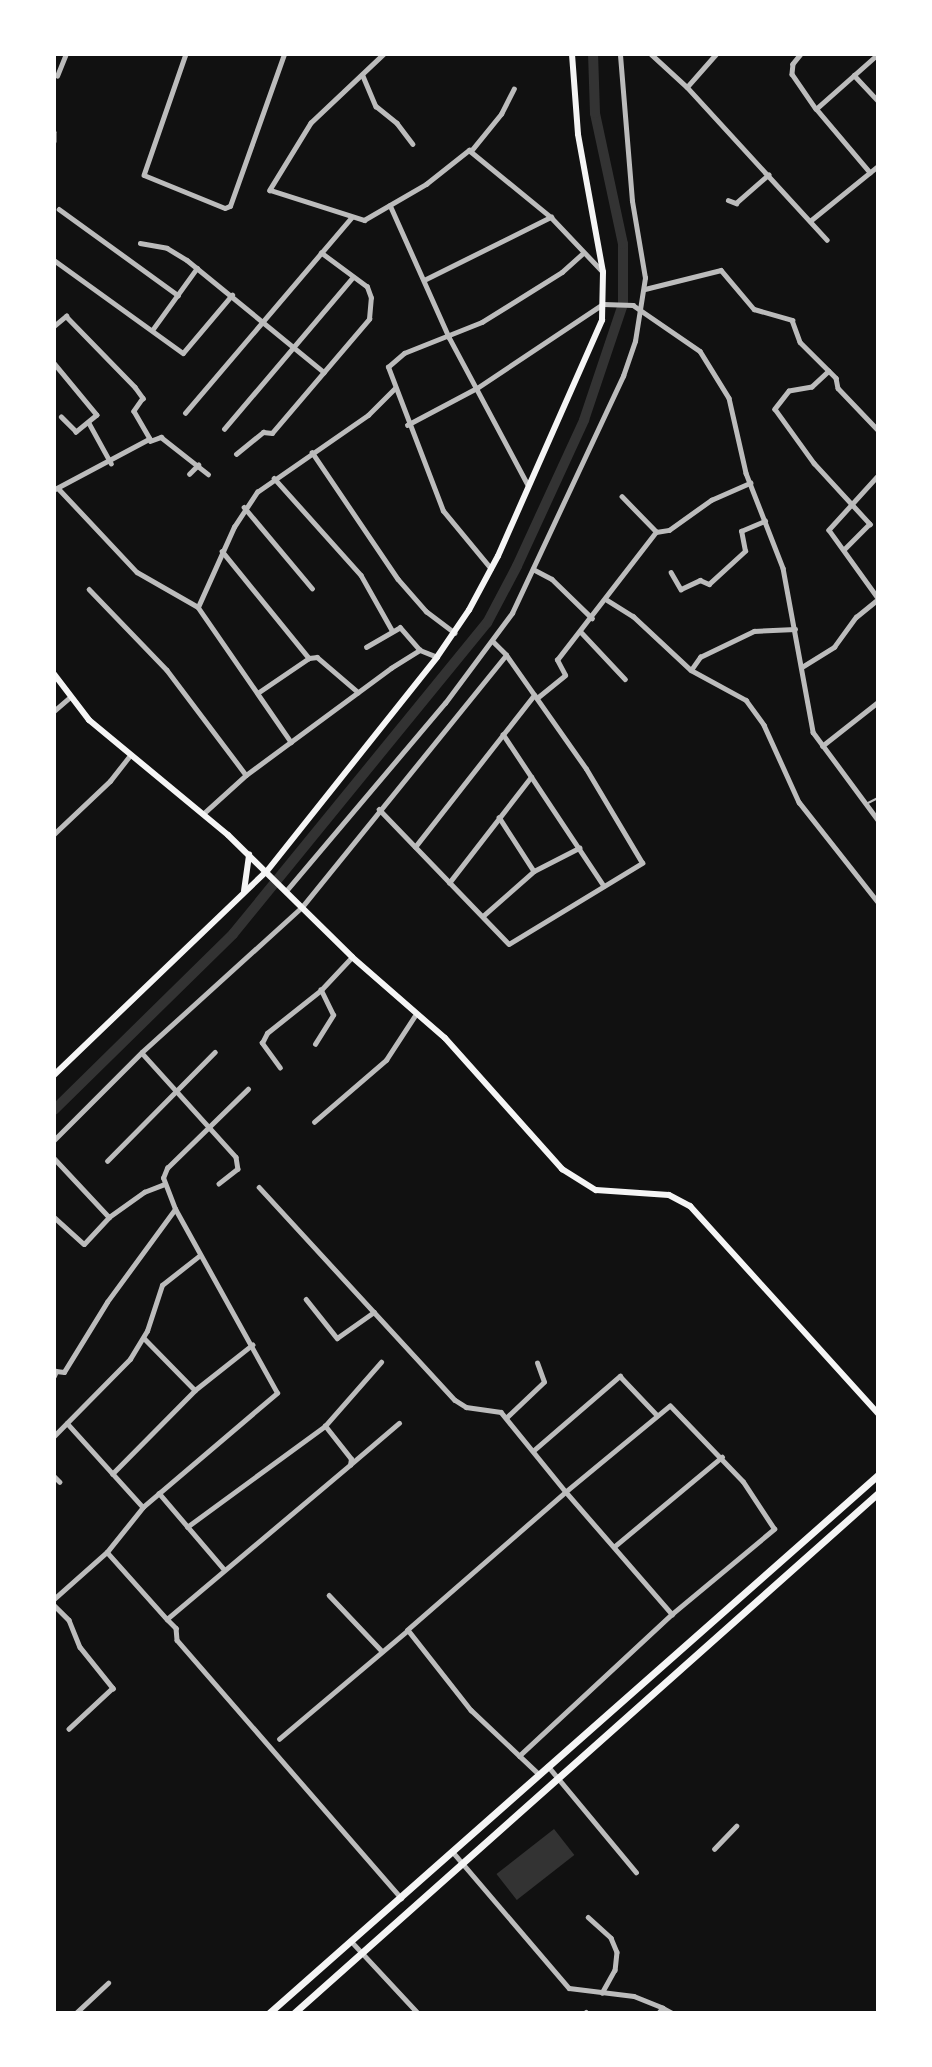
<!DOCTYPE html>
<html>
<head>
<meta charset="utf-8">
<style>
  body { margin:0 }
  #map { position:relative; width:932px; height:2067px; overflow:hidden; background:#111; font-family:"Roboto Condensed",sans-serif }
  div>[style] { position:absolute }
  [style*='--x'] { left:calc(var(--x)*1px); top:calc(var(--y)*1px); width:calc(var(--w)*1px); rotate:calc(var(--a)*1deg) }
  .water>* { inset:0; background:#333; transform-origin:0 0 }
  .canal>* { height:10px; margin:-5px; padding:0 5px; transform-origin:5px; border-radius:5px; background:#333 }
  .service>* { height:2px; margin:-1px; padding:0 1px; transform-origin:1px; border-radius:1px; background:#bcbcbc }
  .minor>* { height:4.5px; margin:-2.25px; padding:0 2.25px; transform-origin:2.25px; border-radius:2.25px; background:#bcbcbc }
  .secondary>* { height:6px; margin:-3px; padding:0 3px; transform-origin:3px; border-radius:3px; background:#f5f5f5 }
  .trunk>* { height:7px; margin:-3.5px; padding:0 3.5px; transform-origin:3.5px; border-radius:3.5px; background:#f5f5f5 }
  span { translate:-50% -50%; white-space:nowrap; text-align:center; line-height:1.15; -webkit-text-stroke:5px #fff; paint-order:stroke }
  .frame { position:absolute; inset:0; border:56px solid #fff; pointer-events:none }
</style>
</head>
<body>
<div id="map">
  <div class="water">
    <i style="left:554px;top:1829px;width:33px;height:73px;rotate:52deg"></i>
  </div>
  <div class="canal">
    <i style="--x:54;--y:1110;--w:251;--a:-44.5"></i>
    <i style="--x:233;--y:934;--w:402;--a:-50.8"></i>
    <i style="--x:487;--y:623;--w:64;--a:-62.2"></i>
    <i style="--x:517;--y:566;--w:161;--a:-65.3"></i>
    <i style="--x:584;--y:420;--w:122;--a:-71.4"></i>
    <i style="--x:623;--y:304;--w:60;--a:-90"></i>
    <i style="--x:623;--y:244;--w:134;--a:-102.1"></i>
    <i style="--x:595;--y:113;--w:59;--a:-91.9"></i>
  </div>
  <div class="service">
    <i style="--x:868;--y:803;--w:11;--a:-27"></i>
  </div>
  <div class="minor">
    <i style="--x:186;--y:54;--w:128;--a:109.1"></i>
    <i style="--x:144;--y:175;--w:87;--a:22.2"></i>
    <i style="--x:225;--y:208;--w:5;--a:-22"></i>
    <i style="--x:230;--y:206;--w:161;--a:-70.4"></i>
    <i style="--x:384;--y:54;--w:100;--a:136.6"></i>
    <i style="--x:311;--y:123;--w:79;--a:121.5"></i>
    <i style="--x:270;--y:190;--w:99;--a:17.7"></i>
    <i style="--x:364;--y:220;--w:72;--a:-30.1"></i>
    <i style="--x:426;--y:184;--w:55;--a:-38.3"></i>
    <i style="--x:469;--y:150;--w:106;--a:39.3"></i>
    <i style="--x:551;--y:217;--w:74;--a:46.6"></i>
    <i style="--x:651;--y:54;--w:49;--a:42.5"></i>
    <i style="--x:687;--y:87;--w:207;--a:47.5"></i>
    <i style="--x:801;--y:54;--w:13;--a:129"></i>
    <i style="--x:793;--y:64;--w:10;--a:96"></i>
    <i style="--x:792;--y:74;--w:42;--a:55.6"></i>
    <i style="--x:854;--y:75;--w:35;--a:47"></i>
    <i style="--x:57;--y:76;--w:24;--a:-68"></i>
    <i style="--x:363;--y:76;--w:33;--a:67"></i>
    <i style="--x:376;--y:106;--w:27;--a:39"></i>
    <i style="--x:397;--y:123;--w:26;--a:53"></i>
    <i style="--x:687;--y:87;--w:44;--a:-48.7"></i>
    <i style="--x:54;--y:132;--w:9;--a:90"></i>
    <i style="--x:471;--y:151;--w:48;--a:-51"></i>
    <i style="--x:501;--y:114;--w:28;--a:-63"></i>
    <i style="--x:870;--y:173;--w:84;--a:-130.2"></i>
    <i style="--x:816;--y:109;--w:83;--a:-41.6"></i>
    <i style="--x:728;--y:200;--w:9;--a:21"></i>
    <i style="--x:736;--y:203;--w:43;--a:-41.2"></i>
    <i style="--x:390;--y:205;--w:145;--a:65.9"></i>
    <i style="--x:449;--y:337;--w:168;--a:61.9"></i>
    <i style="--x:59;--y:209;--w:147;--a:35.9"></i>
    <i style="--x:810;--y:221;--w:87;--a:-39"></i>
    <i style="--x:140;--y:243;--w:27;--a:10"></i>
    <i style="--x:167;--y:248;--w:23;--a:31"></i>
    <i style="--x:187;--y:260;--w:177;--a:39.3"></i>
    <i style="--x:54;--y:260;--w:159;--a:35.8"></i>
    <i style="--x:183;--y:353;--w:76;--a:-49.8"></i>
    <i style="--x:424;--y:280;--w:142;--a:-26.4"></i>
    <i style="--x:645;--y:289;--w:78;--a:-14"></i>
    <i style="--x:721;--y:270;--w:51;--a:49.8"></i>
    <i style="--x:754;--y:309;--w:40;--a:16"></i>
    <i style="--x:792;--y:320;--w:23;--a:70"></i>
    <i style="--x:800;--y:342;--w:51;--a:45"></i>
    <i style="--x:836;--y:378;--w:10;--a:79"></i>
    <i style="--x:838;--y:388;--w:58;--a:46.4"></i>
    <i style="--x:54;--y:326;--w:16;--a:-40"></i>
    <i style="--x:66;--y:316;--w:99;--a:45.8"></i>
    <i style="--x:135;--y:387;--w:14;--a:54"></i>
    <i style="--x:143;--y:398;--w:16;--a:125"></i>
    <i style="--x:134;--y:411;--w:32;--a:60"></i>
    <i style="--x:150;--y:439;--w:109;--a:152"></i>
    <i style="--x:153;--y:329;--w:75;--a:-54.2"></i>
    <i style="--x:54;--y:363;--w:67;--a:50.4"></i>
    <i style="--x:97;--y:415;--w:27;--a:141"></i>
    <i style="--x:76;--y:432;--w:21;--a:-135"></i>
    <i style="--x:829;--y:371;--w:23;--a:137"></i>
    <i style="--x:812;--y:387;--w:23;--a:170"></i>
    <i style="--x:789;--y:391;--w:23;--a:128"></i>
    <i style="--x:775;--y:409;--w:67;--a:54.2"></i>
    <i style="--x:814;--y:463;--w:83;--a:47.4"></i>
    <i style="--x:870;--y:524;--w:35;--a:135"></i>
    <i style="--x:185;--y:413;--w:256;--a:-49.6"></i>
    <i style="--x:89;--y:423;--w:46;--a:61.2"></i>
    <i style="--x:407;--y:425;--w:79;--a:-27.9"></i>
    <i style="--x:477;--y:388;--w:151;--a:-33.7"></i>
    <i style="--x:603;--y:304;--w:30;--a:2"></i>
    <i style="--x:633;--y:305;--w:81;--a:34.5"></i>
    <i style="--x:700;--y:351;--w:55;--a:58.3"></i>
    <i style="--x:729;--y:398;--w:77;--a:77.2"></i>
    <i style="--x:746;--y:473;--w:102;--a:68.7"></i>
    <i style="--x:783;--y:568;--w:167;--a:79.6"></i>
    <i style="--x:813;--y:732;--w:109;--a:53.5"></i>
    <i style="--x:224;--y:429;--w:198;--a:-49.7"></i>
    <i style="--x:150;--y:441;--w:12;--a:-20"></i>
    <i style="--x:161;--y:437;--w:60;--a:38.2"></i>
    <i style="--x:312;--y:452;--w:153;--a:55.9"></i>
    <i style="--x:398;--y:579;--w:43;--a:48.8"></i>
    <i style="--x:426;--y:611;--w:36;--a:37"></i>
    <i style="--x:236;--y:454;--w:35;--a:-39"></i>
    <i style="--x:263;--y:432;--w:9;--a:6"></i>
    <i style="--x:272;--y:433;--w:150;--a:-49.6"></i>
    <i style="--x:369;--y:319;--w:21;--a:-85"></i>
    <i style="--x:371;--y:298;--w:12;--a:-110"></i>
    <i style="--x:367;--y:287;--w:57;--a:-143.5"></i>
    <i style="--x:189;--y:474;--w:13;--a:-45"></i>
    <i style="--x:878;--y:476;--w:73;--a:132.2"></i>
    <i style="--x:829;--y:530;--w:84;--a:54.2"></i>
    <i style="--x:274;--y:478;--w:130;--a:48.1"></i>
    <i style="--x:361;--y:575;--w:63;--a:60.6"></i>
    <i style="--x:58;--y:488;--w:115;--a:46.8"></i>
    <i style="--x:137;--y:572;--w:70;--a:29.8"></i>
    <i style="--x:198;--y:607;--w:164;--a:55.4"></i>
    <i style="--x:244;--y:507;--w:106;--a:50"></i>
    <i style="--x:656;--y:532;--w:13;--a:-9"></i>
    <i style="--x:669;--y:530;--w:52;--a:-35.5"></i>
    <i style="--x:711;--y:500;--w:43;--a:-23.6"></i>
    <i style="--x:222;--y:551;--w:138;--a:50.9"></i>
    <i style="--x:309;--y:658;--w:8;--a:-7"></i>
    <i style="--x:317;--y:657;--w:54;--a:40.5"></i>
    <i style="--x:491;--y:569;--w:75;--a:-129.6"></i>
    <i style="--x:443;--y:511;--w:154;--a:-110.9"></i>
    <i style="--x:388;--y:367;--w:21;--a:-41"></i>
    <i style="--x:404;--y:353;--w:84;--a:-21.7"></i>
    <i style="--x:482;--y:322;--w:94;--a:-32"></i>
    <i style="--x:562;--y:272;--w:28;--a:-42"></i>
    <i style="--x:533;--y:569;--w:21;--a:28"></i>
    <i style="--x:552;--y:579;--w:56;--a:44.3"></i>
    <i style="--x:671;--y:572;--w:20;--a:60"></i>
    <i style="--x:681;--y:589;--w:21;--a:-25"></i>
    <i style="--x:700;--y:580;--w:10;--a:24"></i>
    <i style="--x:709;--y:584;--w:49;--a:-42.5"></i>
    <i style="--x:745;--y:551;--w:20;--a:-101"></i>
    <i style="--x:741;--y:531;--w:26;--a:-23"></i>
    <i style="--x:89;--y:589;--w:112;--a:46.1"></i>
    <i style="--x:167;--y:670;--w:131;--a:53"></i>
    <i style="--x:607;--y:600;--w:31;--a:32"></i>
    <i style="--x:633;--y:616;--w:79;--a:43"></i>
    <i style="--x:691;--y:670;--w:63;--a:28.6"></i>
    <i style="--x:746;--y:700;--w:31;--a:54"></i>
    <i style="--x:764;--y:725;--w:85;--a:65.6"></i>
    <i style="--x:799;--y:802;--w:127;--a:51.7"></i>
    <i style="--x:198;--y:607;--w:88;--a:-65.8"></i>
    <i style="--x:234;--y:527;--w:42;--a:-56.7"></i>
    <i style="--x:257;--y:492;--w:135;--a:-34.7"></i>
    <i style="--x:368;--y:415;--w:37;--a:-45"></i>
    <i style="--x:582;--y:633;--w:63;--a:46.9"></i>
    <i style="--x:366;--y:647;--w:39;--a:-30"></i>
    <i style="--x:400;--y:627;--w:30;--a:49"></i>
    <i style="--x:802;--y:667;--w:38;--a:-32"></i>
    <i style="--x:834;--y:647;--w:37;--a:-54"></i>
    <i style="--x:856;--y:617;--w:28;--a:-39"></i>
    <i style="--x:691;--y:670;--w:16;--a:-55"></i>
    <i style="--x:700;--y:657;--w:60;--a:-25.7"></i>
    <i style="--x:754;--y:631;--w:41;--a:-2.8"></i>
    <i style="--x:259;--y:692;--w:60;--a:-34.2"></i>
    <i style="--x:537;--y:698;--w:36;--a:-39"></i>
    <i style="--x:565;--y:675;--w:17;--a:-118"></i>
    <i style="--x:557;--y:660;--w:162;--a:-52.3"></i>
    <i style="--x:656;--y:532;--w:49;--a:-134.2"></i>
    <i style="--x:54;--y:711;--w:21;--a:-41"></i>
    <i style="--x:503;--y:734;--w:182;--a:56.4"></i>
    <i style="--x:822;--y:746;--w:71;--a:-38.2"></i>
    <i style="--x:379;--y:809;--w:187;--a:46.1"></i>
    <i style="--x:509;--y:944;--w:156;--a:-31.3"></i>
    <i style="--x:642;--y:863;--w:109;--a:-120.8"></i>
    <i style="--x:586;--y:769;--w:139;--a:-125.1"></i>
    <i style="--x:203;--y:814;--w:58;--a:-42.2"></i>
    <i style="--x:246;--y:775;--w:180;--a:-36.4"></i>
    <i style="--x:391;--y:668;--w:34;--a:-32"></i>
    <i style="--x:420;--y:650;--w:18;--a:22"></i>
    <i style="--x:499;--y:817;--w:64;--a:57.1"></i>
    <i style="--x:54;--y:834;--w:77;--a:-43.4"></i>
    <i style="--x:110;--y:781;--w:33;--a:-52"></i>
    <i style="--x:415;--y:847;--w:193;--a:-51.9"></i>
    <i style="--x:449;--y:883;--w:134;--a:-52.3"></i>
    <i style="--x:286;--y:891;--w:246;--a:-49.8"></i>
    <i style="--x:445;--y:703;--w:112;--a:-53.3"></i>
    <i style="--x:512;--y:613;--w:262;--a:-64.9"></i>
    <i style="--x:623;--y:376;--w:37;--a:-71"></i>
    <i style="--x:635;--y:341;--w:64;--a:-81"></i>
    <i style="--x:645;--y:278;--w:78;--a:-99.6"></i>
    <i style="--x:632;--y:201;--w:147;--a:-94.7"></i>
    <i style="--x:483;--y:916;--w:68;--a:-41.4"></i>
    <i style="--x:534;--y:871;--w:51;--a:-27.1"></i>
    <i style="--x:315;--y:1044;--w:34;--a:-58"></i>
    <i style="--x:333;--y:1015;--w:28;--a:-116"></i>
    <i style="--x:142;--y:1053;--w:140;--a:47.9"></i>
    <i style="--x:236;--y:1157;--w:12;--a:81"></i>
    <i style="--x:238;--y:1169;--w:24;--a:142"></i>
    <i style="--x:280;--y:1068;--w:31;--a:-126"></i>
    <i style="--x:262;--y:1043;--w:11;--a:-63"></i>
    <i style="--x:267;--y:1033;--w:69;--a:-38.5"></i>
    <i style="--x:321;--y:990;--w:45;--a:-46.8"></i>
    <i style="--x:314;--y:1122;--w:95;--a:-40.7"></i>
    <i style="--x:386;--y:1060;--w:55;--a:-56.9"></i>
    <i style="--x:54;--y:1140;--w:124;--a:-45"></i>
    <i style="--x:142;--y:1052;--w:216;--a:-42.2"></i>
    <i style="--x:302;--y:907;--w:324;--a:-51"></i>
    <i style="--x:506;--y:655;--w:18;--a:-135"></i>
    <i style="--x:54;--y:1158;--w:81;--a:47"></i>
    <i style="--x:107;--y:1161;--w:153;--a:-45.3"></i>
    <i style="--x:259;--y:1187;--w:289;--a:47.4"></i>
    <i style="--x:455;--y:1400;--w:13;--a:32"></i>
    <i style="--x:466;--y:1407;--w:35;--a:8"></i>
    <i style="--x:501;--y:1412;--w:103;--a:50.9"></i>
    <i style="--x:566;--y:1492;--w:210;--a:138.9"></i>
    <i style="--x:408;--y:1630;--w:102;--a:51.8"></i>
    <i style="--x:471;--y:1710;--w:93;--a:43.3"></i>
    <i style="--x:54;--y:1217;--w:40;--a:42"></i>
    <i style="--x:84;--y:1244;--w:37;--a:-47"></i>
    <i style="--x:109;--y:1217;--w:43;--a:-35.5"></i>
    <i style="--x:144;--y:1192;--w:22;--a:-21"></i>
    <i style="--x:306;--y:1299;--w:50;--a:51.5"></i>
    <i style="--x:337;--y:1338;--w:45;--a:-35.1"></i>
    <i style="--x:144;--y:1338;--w:73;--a:45.6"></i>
    <i style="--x:54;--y:1376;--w:5;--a:-68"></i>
    <i style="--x:56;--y:1371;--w:8;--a:7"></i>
    <i style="--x:64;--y:1372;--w:82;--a:-58.4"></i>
    <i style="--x:107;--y:1302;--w:115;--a:-53.8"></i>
    <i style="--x:506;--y:1418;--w:52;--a:-43.5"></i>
    <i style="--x:544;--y:1382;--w:20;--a:-110"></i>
    <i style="--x:67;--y:1423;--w:113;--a:47.9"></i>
    <i style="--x:54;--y:1436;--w:108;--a:-45.4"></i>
    <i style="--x:130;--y:1359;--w:33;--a:-59"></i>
    <i style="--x:147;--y:1331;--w:48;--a:-71.9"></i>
    <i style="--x:162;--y:1285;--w:47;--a:-38.1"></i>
    <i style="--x:533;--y:1451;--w:115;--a:-40.8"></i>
    <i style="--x:620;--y:1376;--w:54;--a:46.5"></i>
    <i style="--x:351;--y:1464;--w:63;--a:-40.5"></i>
    <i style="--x:112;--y:1474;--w:118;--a:-45.3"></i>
    <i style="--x:195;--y:1390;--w:73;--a:-38.3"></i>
    <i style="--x:54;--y:1476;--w:8;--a:45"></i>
    <i style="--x:159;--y:1493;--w:100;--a:49.5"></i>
    <i style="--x:187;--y:1527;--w:171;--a:-36.2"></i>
    <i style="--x:615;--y:1546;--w:139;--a:-39.8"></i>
    <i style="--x:107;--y:1552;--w:90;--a:48.2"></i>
    <i style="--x:167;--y:1619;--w:239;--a:-40.1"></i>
    <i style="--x:350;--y:1465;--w:6;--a:-81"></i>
    <i style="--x:351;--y:1459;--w:42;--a:-128.2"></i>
    <i style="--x:325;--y:1426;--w:85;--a:-48.8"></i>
    <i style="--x:329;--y:1595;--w:77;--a:46.6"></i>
    <i style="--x:54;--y:1599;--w:71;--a:-41.6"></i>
    <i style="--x:107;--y:1552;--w:58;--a:-51.3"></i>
    <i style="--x:143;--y:1507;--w:176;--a:-40.4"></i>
    <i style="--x:277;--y:1393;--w:210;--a:-119"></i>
    <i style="--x:175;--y:1209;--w:33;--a:-111"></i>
    <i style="--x:163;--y:1178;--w:11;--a:-68"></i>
    <i style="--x:167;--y:1168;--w:113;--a:-44.3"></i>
    <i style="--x:54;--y:1605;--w:21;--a:45"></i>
    <i style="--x:69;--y:1620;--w:29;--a:68"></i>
    <i style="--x:80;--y:1647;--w:53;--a:51.2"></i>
    <i style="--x:113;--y:1688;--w:60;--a:137"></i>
    <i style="--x:167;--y:1619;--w:13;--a:45"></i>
    <i style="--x:176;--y:1628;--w:12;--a:85"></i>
    <i style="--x:177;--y:1640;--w:342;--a:49"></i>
    <i style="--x:279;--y:1739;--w:167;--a:-40.2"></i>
    <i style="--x:519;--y:1756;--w:209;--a:-42.9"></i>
    <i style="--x:672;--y:1614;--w:133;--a:-39.8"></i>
    <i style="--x:774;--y:1529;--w:56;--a:-123.4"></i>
    <i style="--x:743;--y:1482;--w:105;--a:-133.8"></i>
    <i style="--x:670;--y:1406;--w:135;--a:140.4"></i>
    <i style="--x:566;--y:1492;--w:162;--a:49"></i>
    <i style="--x:548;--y:1766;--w:138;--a:50.3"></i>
    <i style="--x:714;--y:1849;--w:32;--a:-46"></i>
    <i style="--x:452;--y:1851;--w:180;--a:49.5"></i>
    <i style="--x:569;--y:1988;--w:65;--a:7"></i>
    <i style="--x:634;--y:1996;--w:31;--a:22"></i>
    <i style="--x:663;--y:2008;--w:6;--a:129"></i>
    <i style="--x:588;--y:1917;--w:31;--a:42"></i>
    <i style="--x:611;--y:1938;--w:15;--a:67"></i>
    <i style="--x:617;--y:1952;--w:18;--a:96"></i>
    <i style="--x:615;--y:1970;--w:26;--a:119"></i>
    <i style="--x:351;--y:1941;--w:98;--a:47.1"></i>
    <i style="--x:663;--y:2008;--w:10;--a:29"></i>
    <i style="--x:76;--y:2013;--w:44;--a:-43.2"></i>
    <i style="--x:585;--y:2013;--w:1;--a:-45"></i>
  </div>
  <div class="secondary">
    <i style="--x:54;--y:674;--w:58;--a:52.7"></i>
    <i style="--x:89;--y:720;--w:180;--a:39.6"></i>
    <i style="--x:228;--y:835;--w:174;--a:44.5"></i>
    <i style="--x:352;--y:957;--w:123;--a:41.1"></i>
    <i style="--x:445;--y:1038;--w:176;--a:48.2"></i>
    <i style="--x:562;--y:1169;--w:40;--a:32"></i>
    <i style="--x:596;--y:1190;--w:73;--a:3.9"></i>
    <i style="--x:669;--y:1195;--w:24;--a:28"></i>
    <i style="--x:690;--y:1206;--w:280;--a:47.8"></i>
    <i style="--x:244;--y:891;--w:37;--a:-82"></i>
    <i style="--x:54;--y:1075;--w:295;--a:-43.8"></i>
    <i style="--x:267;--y:871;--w:273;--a:-51.5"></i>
    <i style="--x:437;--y:657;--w:57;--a:-55.8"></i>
    <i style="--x:469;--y:610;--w:61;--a:-61.8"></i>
    <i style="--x:498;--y:556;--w:258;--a:-66.2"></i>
    <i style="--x:602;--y:320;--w:48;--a:-88.8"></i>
    <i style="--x:603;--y:272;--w:140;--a:-100.3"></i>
    <i style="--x:578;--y:134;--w:80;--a:-94.3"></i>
  </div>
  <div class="trunk">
    <i style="--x:269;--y:2013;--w:813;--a:-41.46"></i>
    <i style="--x:294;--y:2013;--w:782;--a:-41.68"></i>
  </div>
  <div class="frame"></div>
</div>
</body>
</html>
